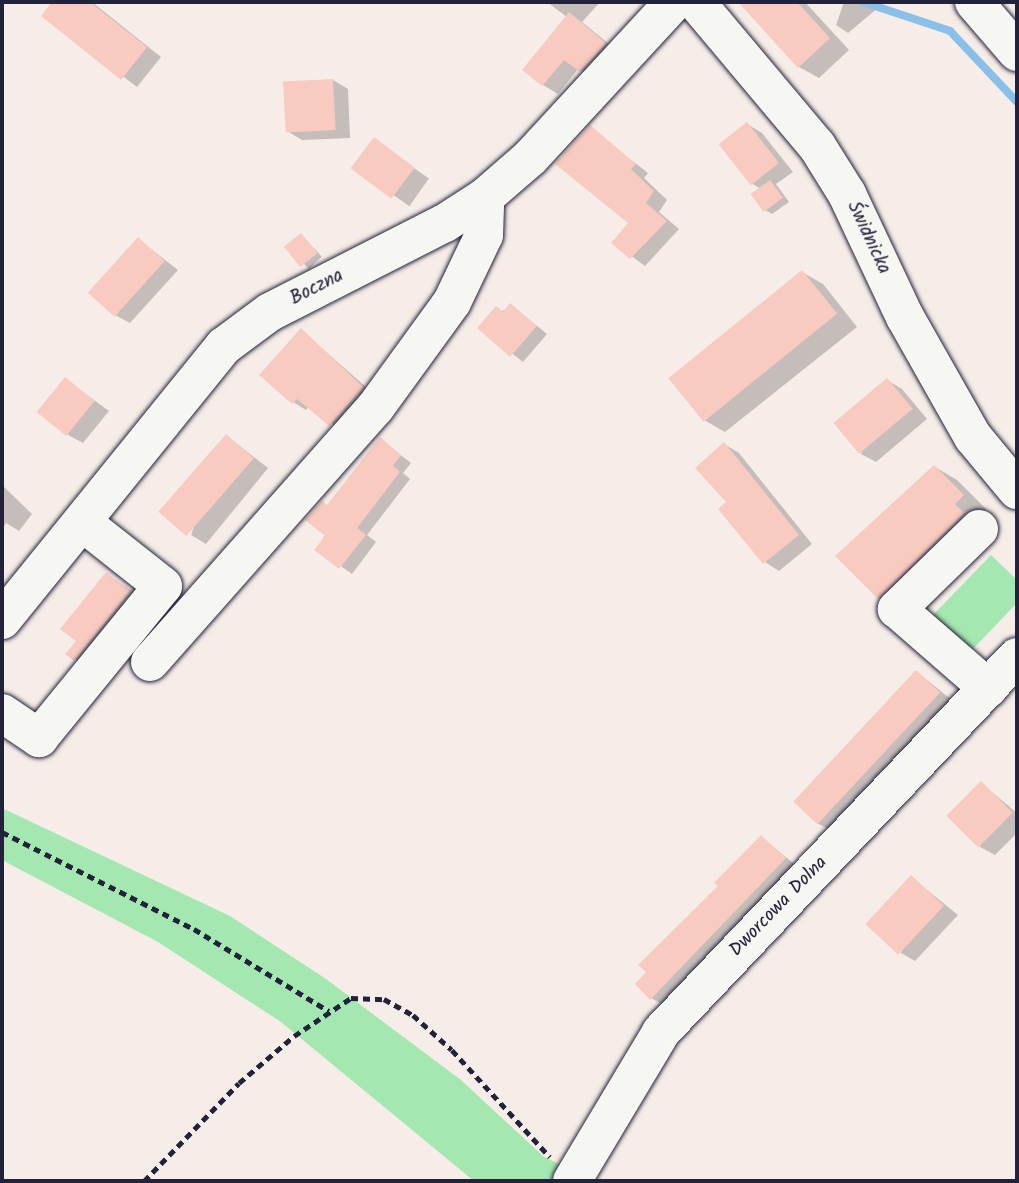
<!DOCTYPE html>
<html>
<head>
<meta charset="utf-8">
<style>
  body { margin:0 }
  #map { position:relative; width:1019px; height:1183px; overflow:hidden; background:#f7ede8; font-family:Kalam,sans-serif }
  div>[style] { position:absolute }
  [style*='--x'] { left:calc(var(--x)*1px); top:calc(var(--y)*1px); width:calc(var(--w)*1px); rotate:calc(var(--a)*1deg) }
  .green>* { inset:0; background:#a5e7b0 }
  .shadow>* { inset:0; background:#0003; transform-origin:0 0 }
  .stream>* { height:8px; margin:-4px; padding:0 4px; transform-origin:4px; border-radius:4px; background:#8ac0e8 }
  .building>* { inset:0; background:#f9cabf; transform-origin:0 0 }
  .path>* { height:4.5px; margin-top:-2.25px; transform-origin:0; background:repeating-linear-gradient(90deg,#22223b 0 7px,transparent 0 12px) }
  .roads { filter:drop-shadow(0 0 2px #22223b) drop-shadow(0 0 2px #22223b) }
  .minor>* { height:38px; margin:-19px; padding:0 19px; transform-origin:19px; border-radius:19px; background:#f6f6f2 }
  span { translate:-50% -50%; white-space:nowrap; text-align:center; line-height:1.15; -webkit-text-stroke:6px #f6f6f2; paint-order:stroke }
  .street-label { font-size:19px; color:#22223b }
  .frame { position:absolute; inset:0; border:4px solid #22223b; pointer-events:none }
</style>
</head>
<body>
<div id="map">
  <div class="green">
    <i style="clip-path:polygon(991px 555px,1017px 580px,1017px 603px,971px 651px,933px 615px)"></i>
    <i style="clip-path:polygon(2px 808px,230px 916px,326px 979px,461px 1080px,543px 1156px,592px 1181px,474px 1181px,281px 1022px,158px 942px,2px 860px)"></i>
  </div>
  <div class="shadow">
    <i style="clip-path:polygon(55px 2px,92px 2px,161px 57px,137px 87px,43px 16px)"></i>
    <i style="clip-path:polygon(547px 2px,600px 2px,582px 22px,620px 53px,596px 79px,578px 69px,558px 94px,543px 85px,567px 17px)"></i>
    <i style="clip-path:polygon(739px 2px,805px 2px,849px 50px,819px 78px,799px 67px)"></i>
    <i style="clip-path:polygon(844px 2px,885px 2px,848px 33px,836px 25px)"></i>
    <i style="clip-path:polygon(333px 80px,348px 89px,350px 138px,302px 140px,287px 131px)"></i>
    <i style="clip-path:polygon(747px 124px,762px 133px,793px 172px,776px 184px,789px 202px,772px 214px,765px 210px,761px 189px,751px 183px,721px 144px)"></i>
    <i style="clip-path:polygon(590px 128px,648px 173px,644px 178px,667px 200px,659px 212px,679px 229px,645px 266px,614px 243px,631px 223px)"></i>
    <i style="left:374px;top:140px;width:67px;height:34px;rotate:35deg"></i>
    <i style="left:301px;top:235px;width:30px;height:18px;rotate:46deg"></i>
    <i style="clip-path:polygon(138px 239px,178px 270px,130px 323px,115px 315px)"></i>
    <i style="clip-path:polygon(802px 272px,823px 284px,857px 327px,725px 432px,704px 420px)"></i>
    <i style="clip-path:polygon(511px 305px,547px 334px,523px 362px,479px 328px)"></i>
    <i style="clip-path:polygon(301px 330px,375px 395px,343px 432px,309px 406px,306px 410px,293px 402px)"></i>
    <i style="clip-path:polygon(65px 379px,109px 411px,83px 443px,68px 435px)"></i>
    <i style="clip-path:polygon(887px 380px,902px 389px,927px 419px,876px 462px,861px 454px)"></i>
    <i style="clip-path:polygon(227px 436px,268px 468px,206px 544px,191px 535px)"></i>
    <i style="clip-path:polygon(380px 439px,411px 463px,403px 473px,410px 479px,367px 535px,376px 542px,352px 574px,317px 549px)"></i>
    <i style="clip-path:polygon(724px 444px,739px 453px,812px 544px,779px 571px,765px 562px,729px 502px)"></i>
    <i style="clip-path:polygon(935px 467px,957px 480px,986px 509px,902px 611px,879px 598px,838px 556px)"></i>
    <i style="clip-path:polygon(2px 485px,32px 514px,19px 531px,6px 523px,2px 529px)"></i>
    <i style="clip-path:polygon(107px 574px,152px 605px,97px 672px,75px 659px)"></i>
    <i style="clip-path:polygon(917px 672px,953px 701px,832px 831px,817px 823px,795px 802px)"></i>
    <i style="clip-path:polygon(981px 783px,1017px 813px,1017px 833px,995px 855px,980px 847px)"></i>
    <i style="clip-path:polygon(761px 837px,798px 867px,665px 1006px,651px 998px,721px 886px)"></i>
    <i style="clip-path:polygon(911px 877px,958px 915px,915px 961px,901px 953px)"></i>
  </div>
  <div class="stream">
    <i style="--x:863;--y:2;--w:92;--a:18.4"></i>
    <i style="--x:950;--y:31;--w:98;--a:46.7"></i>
  </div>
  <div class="building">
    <i style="clip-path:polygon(52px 2px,90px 2px,147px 47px,121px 80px,41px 16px)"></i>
    <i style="clip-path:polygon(738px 2px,797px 2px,830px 38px,798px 68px)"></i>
    <i style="clip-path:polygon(569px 12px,606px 43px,580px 72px,564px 60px,542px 86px,522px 70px)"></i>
    <i style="left:333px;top:79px;width:51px;height:50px;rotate:87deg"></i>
    <i style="left:747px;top:122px;width:52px;height:36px;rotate:52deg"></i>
    <i style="clip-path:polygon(590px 125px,636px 164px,631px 169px,654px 191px,646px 203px,667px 221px,630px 259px,611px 243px,628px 223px,555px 164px)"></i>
    <i style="left:374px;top:137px;width:51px;height:39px;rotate:37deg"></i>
    <i style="left:770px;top:180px;width:22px;height:24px;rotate:54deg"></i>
    <i style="left:301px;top:233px;width:26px;height:22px;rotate:51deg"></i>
    <i style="left:138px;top:237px;width:36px;height:75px;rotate:42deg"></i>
    <i style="left:802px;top:270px;width:56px;height:172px;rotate:51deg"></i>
    <i style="clip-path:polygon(510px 303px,537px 326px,510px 357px,477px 328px,496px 306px,503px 312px)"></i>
    <i style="clip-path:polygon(301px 328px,363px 387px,329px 426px,297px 399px,292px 404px,259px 375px)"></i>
    <i style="left:65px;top:377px;width:38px;height:45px;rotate:39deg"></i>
    <i style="left:887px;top:378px;width:40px;height:70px;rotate:50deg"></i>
    <i style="left:226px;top:434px;width:37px;height:103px;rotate:41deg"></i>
    <i style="clip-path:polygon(380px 437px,401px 455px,393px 466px,400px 472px,357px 528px,366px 535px,339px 569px,314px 550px,325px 536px,305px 520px,322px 501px,327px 505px)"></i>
    <i style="clip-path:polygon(724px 442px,799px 535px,763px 564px,718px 509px,726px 502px,695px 468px)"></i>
    <i style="clip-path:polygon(934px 465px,964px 495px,955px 504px,964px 513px,878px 599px,835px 556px)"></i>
    <i style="clip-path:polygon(106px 572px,130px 591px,74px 661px,65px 654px,76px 641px,60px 629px)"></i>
    <i style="left:916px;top:670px;width:33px;height:180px;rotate:43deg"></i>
    <i style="left:981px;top:781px;width:45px;height:49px;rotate:45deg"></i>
    <i style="clip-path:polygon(761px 835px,786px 858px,650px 1000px,635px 984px,646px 972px,638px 965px,718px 886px,714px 883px)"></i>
    <i style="left:911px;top:875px;width:45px;height:67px;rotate:43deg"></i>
  </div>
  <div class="path">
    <i style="--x:2;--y:832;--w:215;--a:26.8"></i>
    <i style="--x:194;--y:929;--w:158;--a:31.3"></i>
    <i style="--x:144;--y:1181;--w:136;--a:-45.9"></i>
    <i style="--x:239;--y:1083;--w:72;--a:-40.5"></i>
    <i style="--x:294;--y:1036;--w:69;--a:-33.7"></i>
    <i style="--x:351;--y:998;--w:33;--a:2"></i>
    <i style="--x:384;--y:999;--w:33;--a:29"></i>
    <i style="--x:413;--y:1015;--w:52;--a:41.9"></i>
    <i style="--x:452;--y:1050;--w:145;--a:47.5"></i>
  </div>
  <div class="roads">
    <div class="minor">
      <i style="--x:696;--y:2;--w:188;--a:50"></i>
      <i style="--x:817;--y:146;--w:57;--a:58"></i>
      <i style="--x:847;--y:194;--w:136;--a:64.8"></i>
      <i style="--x:905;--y:317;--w:138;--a:60.5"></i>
      <i style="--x:973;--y:437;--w:69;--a:50.3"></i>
      <i style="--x:974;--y:2;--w:66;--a:49.3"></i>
      <i style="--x:979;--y:529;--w:115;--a:135.7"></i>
      <i style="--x:897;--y:609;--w:121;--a:41"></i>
      <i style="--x:2;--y:620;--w:353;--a:-51"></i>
      <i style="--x:224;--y:346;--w:57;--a:-36.5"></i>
      <i style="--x:270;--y:312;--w:196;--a:-27"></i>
      <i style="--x:445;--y:223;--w:48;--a:-33"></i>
      <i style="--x:485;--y:197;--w:60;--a:-40.9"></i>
      <i style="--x:530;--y:158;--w:212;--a:-47.3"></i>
      <i style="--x:150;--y:662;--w:339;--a:-48.5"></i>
      <i style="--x:375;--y:408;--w:131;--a:-54"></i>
      <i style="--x:452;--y:302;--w:74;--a:-64.5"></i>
      <i style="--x:484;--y:235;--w:38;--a:-88"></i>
      <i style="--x:2;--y:713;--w:45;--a:34"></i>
      <i style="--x:39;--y:738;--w:196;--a:-50.8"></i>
      <i style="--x:163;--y:586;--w:103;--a:-141.7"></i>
      <i style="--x:572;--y:1181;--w:174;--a:-59.1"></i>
      <i style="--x:661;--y:1032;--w:517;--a:-46.49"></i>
    </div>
  </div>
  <div class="street-label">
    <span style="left:868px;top:238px;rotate:65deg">Świdnicka</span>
    <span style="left:317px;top:288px;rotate:-27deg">Boczna</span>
    <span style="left:779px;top:907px;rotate:-46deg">Dworcowa Dolna</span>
  </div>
  <div class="frame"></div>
</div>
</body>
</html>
